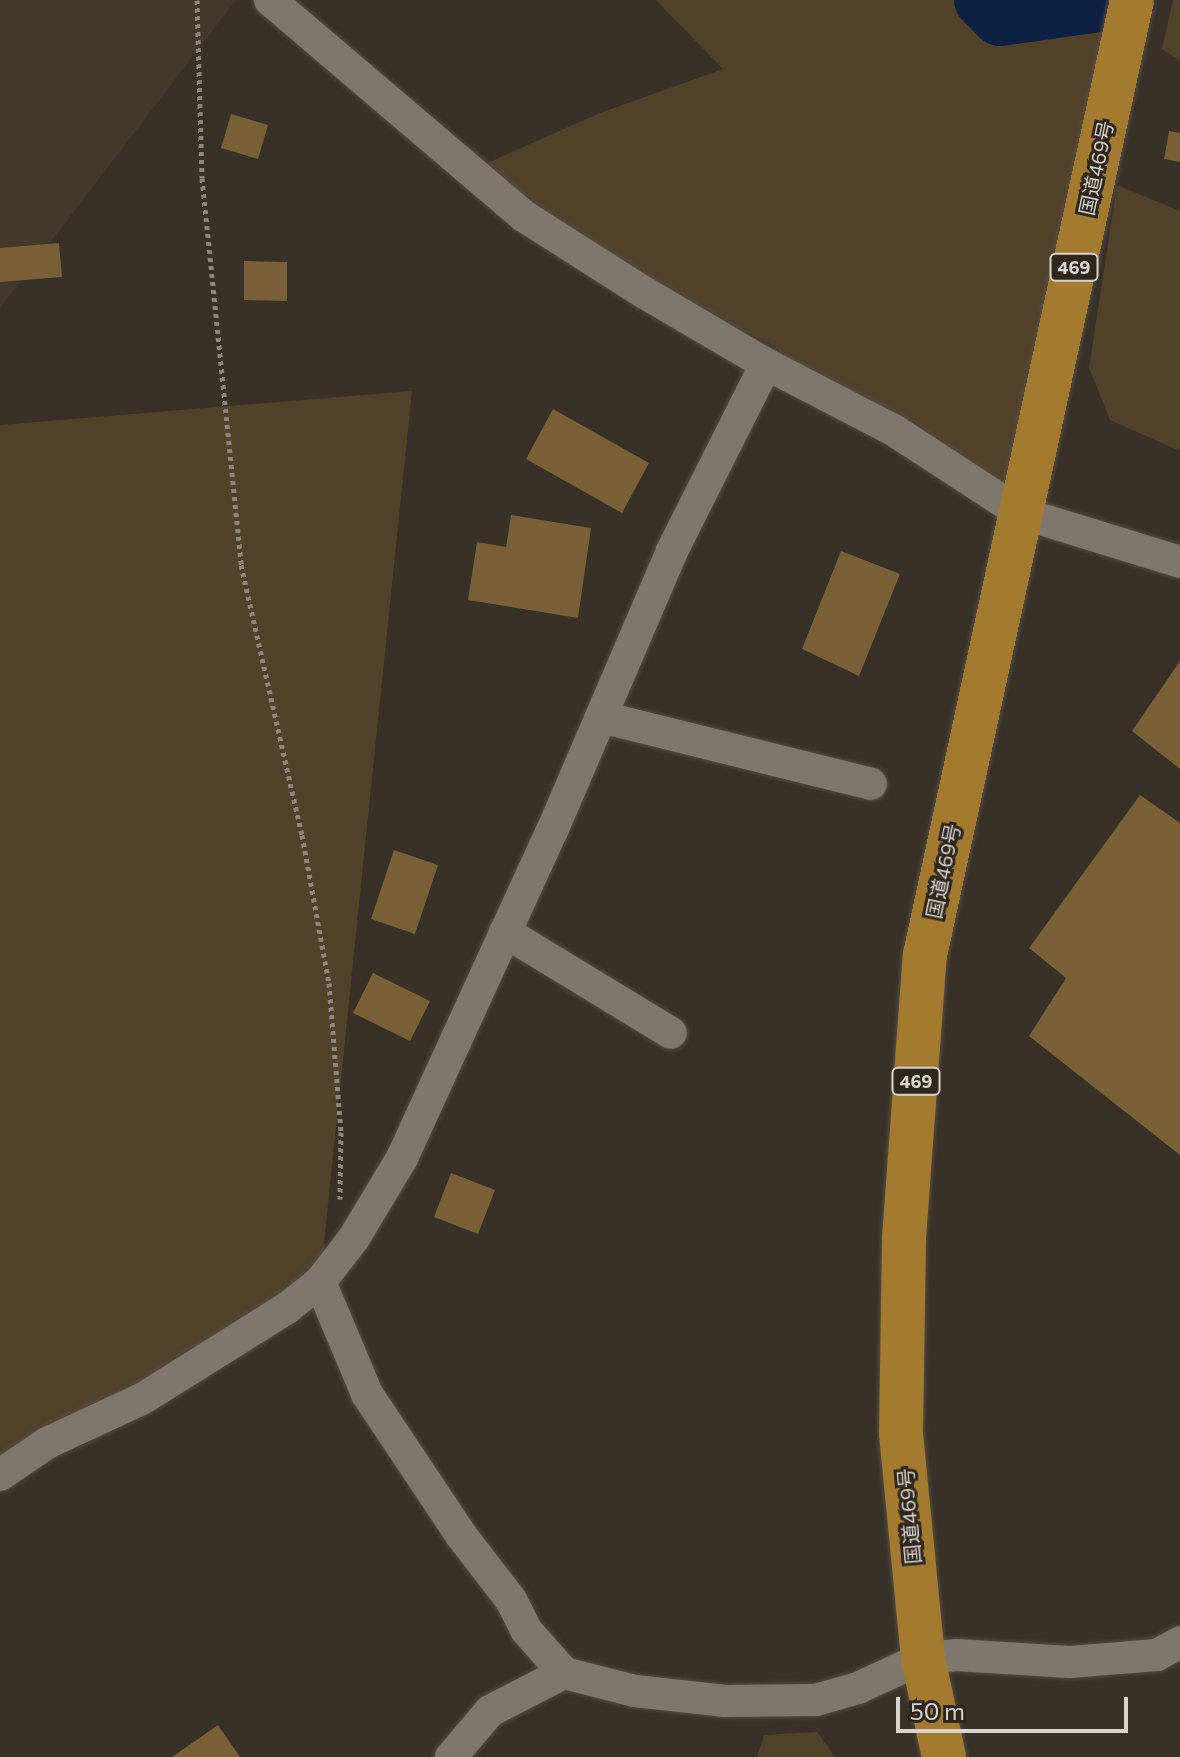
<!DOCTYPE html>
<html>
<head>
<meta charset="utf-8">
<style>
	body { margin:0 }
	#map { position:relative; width:1180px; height:1757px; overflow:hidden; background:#373127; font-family:Commissioner,"Noto Sans JP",sans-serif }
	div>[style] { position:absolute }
	.built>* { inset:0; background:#42392a }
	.green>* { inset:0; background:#52422a }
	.river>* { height:56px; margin:-28px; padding:0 28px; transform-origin:28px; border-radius:28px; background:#0d2142 }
	.building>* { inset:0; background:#796036 }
	.path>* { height:5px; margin-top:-2.5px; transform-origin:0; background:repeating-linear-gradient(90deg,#8b867e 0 4px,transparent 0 8px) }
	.roads { filter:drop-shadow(0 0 2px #524d45) drop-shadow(0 0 2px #524d45) }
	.minor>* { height:32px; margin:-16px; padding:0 16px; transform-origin:16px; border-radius:16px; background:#7e776d }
	.highway>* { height:44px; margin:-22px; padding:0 22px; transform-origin:22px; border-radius:22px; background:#a47a2f }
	span { translate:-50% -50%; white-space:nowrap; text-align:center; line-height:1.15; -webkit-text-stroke:6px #2d271e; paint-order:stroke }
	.shield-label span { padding:2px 6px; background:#2d271e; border:2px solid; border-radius:6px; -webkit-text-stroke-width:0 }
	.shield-label { font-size:18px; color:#d8d4ce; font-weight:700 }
	.street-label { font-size:20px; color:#d8d4ce }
	.scale { position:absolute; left:896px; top:1697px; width:232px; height:36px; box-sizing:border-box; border:4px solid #d8d4ce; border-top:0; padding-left:10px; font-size:24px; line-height:28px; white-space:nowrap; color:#d8d4ce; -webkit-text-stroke:6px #2d271e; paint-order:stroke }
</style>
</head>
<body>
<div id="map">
	<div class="built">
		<div style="clip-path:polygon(0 0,236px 0,0 308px)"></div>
	</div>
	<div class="green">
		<div style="clip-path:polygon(656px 0,1110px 0,1021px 513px,766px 364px,776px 347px,567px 242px,485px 164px,600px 113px,723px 69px)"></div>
		<div style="clip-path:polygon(1173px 0,1180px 0,1180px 61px,1162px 49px)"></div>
		<div style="clip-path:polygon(1117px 185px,1180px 211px,1180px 451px,1110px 420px,1089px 368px)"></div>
		<div style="clip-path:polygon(412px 391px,320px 1282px,0 1476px,0 425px)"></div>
		<div style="clip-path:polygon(817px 1732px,835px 1757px,757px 1757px,764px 1735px)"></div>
	</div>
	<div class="river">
		<div style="left:982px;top:0;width:25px;rotate:45deg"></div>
		<div style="left:1000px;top:18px;width:129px;rotate:-8deg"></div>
	</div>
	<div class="building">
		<div style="clip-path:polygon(231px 114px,268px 125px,258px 159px,221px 148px)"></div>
		<div style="clip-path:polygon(1169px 131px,1180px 133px,1180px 162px,1164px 159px)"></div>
		<div style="clip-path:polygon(59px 243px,62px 277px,0 282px,0 248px)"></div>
		<div style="clip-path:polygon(244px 261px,287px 262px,287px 301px,244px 300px)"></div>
		<div style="clip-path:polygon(553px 409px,649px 463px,622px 513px,526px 459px)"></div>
		<div style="clip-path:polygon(511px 515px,591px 528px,578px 618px,468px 600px,477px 542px,506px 547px)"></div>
		<div style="clip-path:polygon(841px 551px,900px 574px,859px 676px,802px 649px)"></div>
		<div style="clip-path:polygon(1180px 661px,1180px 769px,1132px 731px)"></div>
		<div style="clip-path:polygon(1140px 795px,1180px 823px,1180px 1155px,1029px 1036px,1066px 978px,1029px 948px)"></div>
		<div style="clip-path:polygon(394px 850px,438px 865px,415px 934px,371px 919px)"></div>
		<div style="clip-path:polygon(373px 973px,430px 1001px,410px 1041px,353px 1013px)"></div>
		<div style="clip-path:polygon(451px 1173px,495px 1190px,478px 1234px,434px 1217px)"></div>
		<div style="clip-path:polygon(218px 1725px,240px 1757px,172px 1757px)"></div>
	</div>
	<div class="path">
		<div style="left:197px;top:0;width:178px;rotate:88.4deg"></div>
		<div style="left:202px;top:178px;width:389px;rotate:84.2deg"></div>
		<div style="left:241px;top:565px;width:277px;rotate:77.3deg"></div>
		<div style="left:302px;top:835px;width:150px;rotate:79.7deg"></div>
		<div style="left:329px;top:983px;width:149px;rotate:85.4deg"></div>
		<div style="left:341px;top:1132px;width:67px;rotate:90.9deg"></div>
	</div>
	<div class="roads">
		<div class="minor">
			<div style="left:270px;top:0;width:333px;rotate:40.4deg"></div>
			<div style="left:524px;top:216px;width:143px;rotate:32.5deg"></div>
			<div style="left:645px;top:293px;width:140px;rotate:30.4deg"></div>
			<div style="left:766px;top:364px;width:145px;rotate:27.4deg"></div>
			<div style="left:895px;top:431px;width:150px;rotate:33.1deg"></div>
			<div style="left:1021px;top:513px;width:166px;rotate:17.1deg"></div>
			<div style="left:601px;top:717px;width:278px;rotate:13.9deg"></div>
			<div style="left:505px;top:932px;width:194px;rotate:31.3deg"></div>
			<div style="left:320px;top:1282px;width:121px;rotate:67.2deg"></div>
			<div style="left:367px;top:1394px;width:169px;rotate:56.3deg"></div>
			<div style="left:461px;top:1535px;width:82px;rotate:52.4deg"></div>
			<div style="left:511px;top:1600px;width:34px;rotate:63deg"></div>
			<div style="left:526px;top:1630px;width:57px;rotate:48.5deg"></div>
			<div style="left:564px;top:1673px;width:73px;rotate:14.2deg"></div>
			<div style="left:635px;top:1691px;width:91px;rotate:6.3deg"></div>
			<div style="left:725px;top:1701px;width:91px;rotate:-0.6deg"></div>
			<div style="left:816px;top:1700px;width:44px;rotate:-15.9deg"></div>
			<div style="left:858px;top:1688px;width:72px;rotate:-24.8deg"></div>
			<div style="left:923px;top:1658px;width:33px;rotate:-5deg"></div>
			<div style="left:956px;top:1655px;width:114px;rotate:3.5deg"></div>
			<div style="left:1070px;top:1662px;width:87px;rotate:-4.6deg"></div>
			<div style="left:1157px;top:1655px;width:26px;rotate:-29deg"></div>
			<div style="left:0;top:1475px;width:57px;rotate:-34.2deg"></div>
			<div style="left:47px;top:1443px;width:105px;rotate:-24.9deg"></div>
			<div style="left:142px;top:1399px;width:171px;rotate:-32.1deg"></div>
			<div style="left:287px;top:1308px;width:42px;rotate:-38.2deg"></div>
			<div style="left:320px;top:1282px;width:56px;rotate:-52.3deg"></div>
			<div style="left:354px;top:1238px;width:93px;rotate:-59deg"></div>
			<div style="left:402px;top:1158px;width:360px;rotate:-65.4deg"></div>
			<div style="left:552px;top:831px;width:305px;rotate:-66.8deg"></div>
			<div style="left:672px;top:551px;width:209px;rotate:-63.3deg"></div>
			<div style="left:451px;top:1757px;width:60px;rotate:-49.7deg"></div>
			<div style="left:490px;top:1711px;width:83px;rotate:-27.2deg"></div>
		</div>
		<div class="highway">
			<div style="left:944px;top:1757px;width:101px;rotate:-102deg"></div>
			<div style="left:923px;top:1658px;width:227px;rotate:-95.6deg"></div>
			<div style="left:901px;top:1432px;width:194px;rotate:-89.1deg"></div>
			<div style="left:904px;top:1238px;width:284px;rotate:-85.8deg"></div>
			<div style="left:925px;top:955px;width:977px;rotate:-77.77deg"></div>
		</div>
	</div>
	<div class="shield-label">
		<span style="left:1074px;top:267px">469</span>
		<span style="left:916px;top:1081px">469</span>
	</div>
	<div class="street-label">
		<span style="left:1096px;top:168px;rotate:-78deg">国道469号</span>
		<span style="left:943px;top:871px;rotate:-78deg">国道469号</span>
		<span style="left:909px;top:1516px;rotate:-95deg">国道469号</span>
	</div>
	<div class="scale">50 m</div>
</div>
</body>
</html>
